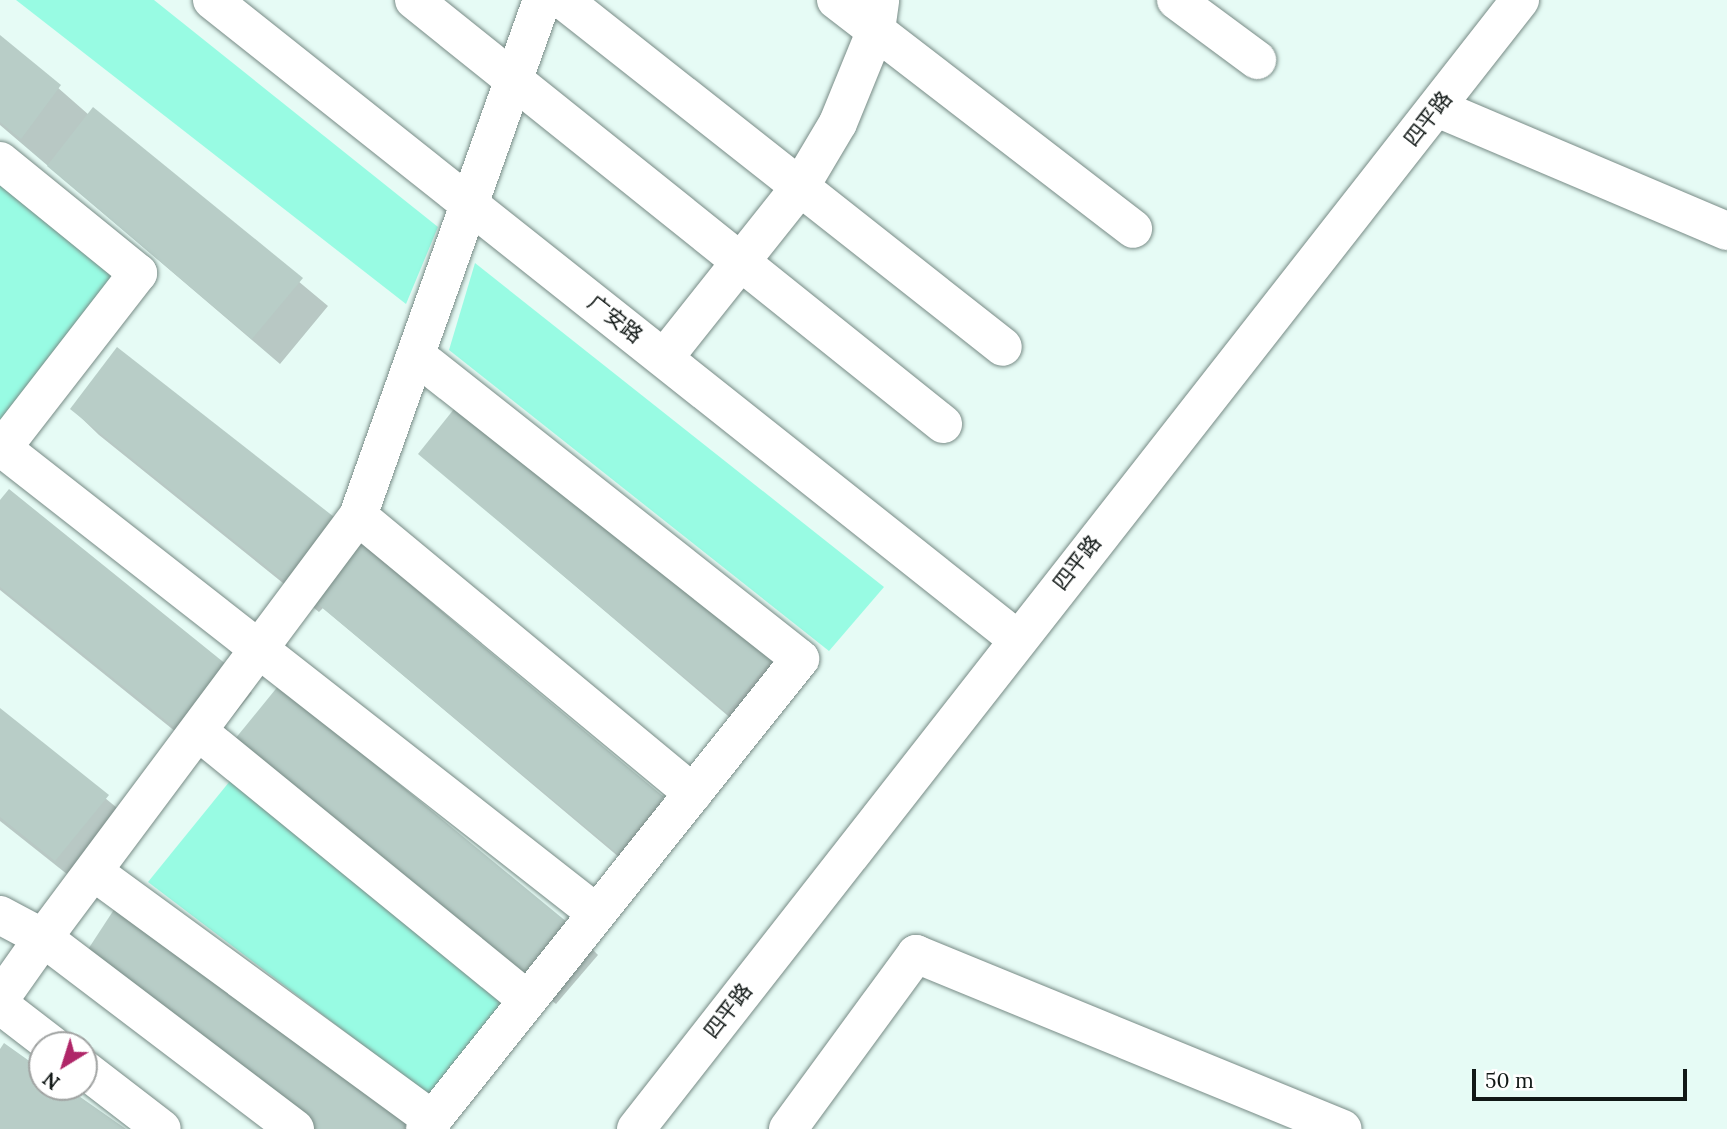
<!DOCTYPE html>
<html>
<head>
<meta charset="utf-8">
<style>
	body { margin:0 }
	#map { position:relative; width:1727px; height:1129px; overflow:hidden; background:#e6fbf5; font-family:Lora,"Noto Sans SC",serif }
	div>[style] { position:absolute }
	.green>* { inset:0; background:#98fbe3 }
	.shadow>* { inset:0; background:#0003 }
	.building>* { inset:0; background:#b8cdc7 }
	.roads { filter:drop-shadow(0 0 2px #788b86) drop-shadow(0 0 2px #788b86) }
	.minor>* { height:38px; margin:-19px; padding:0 19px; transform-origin:19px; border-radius:19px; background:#fff }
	span { translate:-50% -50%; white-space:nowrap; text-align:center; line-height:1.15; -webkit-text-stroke:5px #fff; paint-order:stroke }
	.street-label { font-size:21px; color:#111816 }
	.north { position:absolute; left:28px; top:1031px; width:70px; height:70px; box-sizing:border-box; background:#fff; border:2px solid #a0a3a2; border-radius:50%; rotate:218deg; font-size:19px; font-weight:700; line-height:28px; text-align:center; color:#111816 }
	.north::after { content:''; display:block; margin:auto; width:24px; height:32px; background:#af2668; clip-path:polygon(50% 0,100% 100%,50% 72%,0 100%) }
	.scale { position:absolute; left:1472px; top:1069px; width:215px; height:32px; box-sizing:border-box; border:4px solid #111816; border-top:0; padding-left:9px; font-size:21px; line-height:24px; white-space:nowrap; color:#111816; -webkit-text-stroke:5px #fff; paint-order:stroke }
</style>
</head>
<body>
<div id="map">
	<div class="green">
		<div style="clip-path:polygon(16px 0,154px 0,438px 227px,406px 304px)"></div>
		<div style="clip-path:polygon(0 161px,138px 273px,0 451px)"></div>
		<div style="clip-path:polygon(475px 263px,884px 587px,829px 651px,449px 350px)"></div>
		<div style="clip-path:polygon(234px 776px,512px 1003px,435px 1100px,148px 882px)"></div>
	</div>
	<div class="shadow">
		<div style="clip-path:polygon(0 37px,89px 115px,93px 110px,328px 306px,280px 364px,0 125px)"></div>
		<div style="clip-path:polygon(72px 409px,342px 525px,689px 825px,645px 879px,323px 608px,319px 612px,99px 435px)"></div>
		<div style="clip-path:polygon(420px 454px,773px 658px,799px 685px,754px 738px)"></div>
		<div style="clip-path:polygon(0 503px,225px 667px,252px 693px,202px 753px,0 590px)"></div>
		<div style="clip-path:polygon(0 711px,134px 822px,82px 886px,0 821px)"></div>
		<div style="clip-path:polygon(264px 765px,572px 928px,598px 955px,556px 1004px)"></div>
	</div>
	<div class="building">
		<div style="clip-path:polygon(0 35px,61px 85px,21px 139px,0 122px)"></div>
		<div style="clip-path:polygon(93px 107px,303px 278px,252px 339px,47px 166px)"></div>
		<div style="clip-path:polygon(117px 347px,343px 524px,292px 587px,70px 409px)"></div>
		<div style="clip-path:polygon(462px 399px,774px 657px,727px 713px,418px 454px)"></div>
		<div style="clip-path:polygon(9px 489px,227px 665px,174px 727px,0 587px,0 500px)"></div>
		<div style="clip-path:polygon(360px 544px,664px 797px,618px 854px,314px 601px)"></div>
		<div style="clip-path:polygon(279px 685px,573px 927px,529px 978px,235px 739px)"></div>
		<div style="clip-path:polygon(0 708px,109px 795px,55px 861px,0 817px)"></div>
		<div style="clip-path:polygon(117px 905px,413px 1129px,312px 1129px,81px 960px)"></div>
		<div style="clip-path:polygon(4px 1043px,42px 1070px,42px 1087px,66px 1087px,126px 1129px,0 1129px,0 1049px)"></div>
	</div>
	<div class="roads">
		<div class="minor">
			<div style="left:212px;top:0;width:1028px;rotate:38.44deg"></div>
			<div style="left:414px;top:0;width:678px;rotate:38.71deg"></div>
			<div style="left:563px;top:0;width:560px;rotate:38.26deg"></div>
			<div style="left:836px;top:0;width:375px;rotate:37.6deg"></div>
			<div style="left:1176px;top:0;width:101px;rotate:36.5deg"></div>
			<div style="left:1437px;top:108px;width:315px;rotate:23deg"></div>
			<div style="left:0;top:161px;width:178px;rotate:39.1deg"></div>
			<div style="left:138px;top:273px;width:225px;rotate:127.8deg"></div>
			<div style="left:418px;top:357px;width:487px;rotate:38.3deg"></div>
			<div style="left:800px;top:659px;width:601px;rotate:128.59deg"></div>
			<div style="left:664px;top:358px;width:218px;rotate:-51.5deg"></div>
			<div style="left:800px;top:187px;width:74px;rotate:-59.3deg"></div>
			<div style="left:838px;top:123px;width:100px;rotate:-67.8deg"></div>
			<div style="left:876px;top:30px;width:30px;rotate:-82deg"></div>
			<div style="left:2px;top:448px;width:754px;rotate:38.05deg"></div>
			<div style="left:358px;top:516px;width:435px;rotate:39.6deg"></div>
			<div style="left:199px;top:732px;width:424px;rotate:39.2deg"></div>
			<div style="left:94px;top:872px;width:420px;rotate:36.2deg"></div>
			<div style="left:0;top:915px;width:49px;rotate:28.1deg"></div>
			<div style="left:43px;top:938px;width:75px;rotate:125.2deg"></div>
			<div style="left:0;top:1005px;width:66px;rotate:37.6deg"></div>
			<div style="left:84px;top:1069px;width:98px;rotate:37.6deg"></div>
			<div style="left:295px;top:1129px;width:316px;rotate:-142.8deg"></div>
			<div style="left:43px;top:938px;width:527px;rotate:-53.26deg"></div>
			<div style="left:358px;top:516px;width:548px;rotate:-70.37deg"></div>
			<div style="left:636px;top:1129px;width:1434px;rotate:-51.94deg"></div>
			<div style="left:788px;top:1129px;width:217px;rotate:-53.8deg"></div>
			<div style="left:916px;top:954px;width:461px;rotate:22.3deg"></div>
		</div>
	</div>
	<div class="street-label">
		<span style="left:1428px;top:119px;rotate:-52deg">四平路</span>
		<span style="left:615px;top:319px;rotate:38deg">广安路</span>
		<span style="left:1077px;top:563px;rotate:-52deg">四平路</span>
		<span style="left:728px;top:1011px;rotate:-52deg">四平路</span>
	</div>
	<div class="north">N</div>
	<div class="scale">50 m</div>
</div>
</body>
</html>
